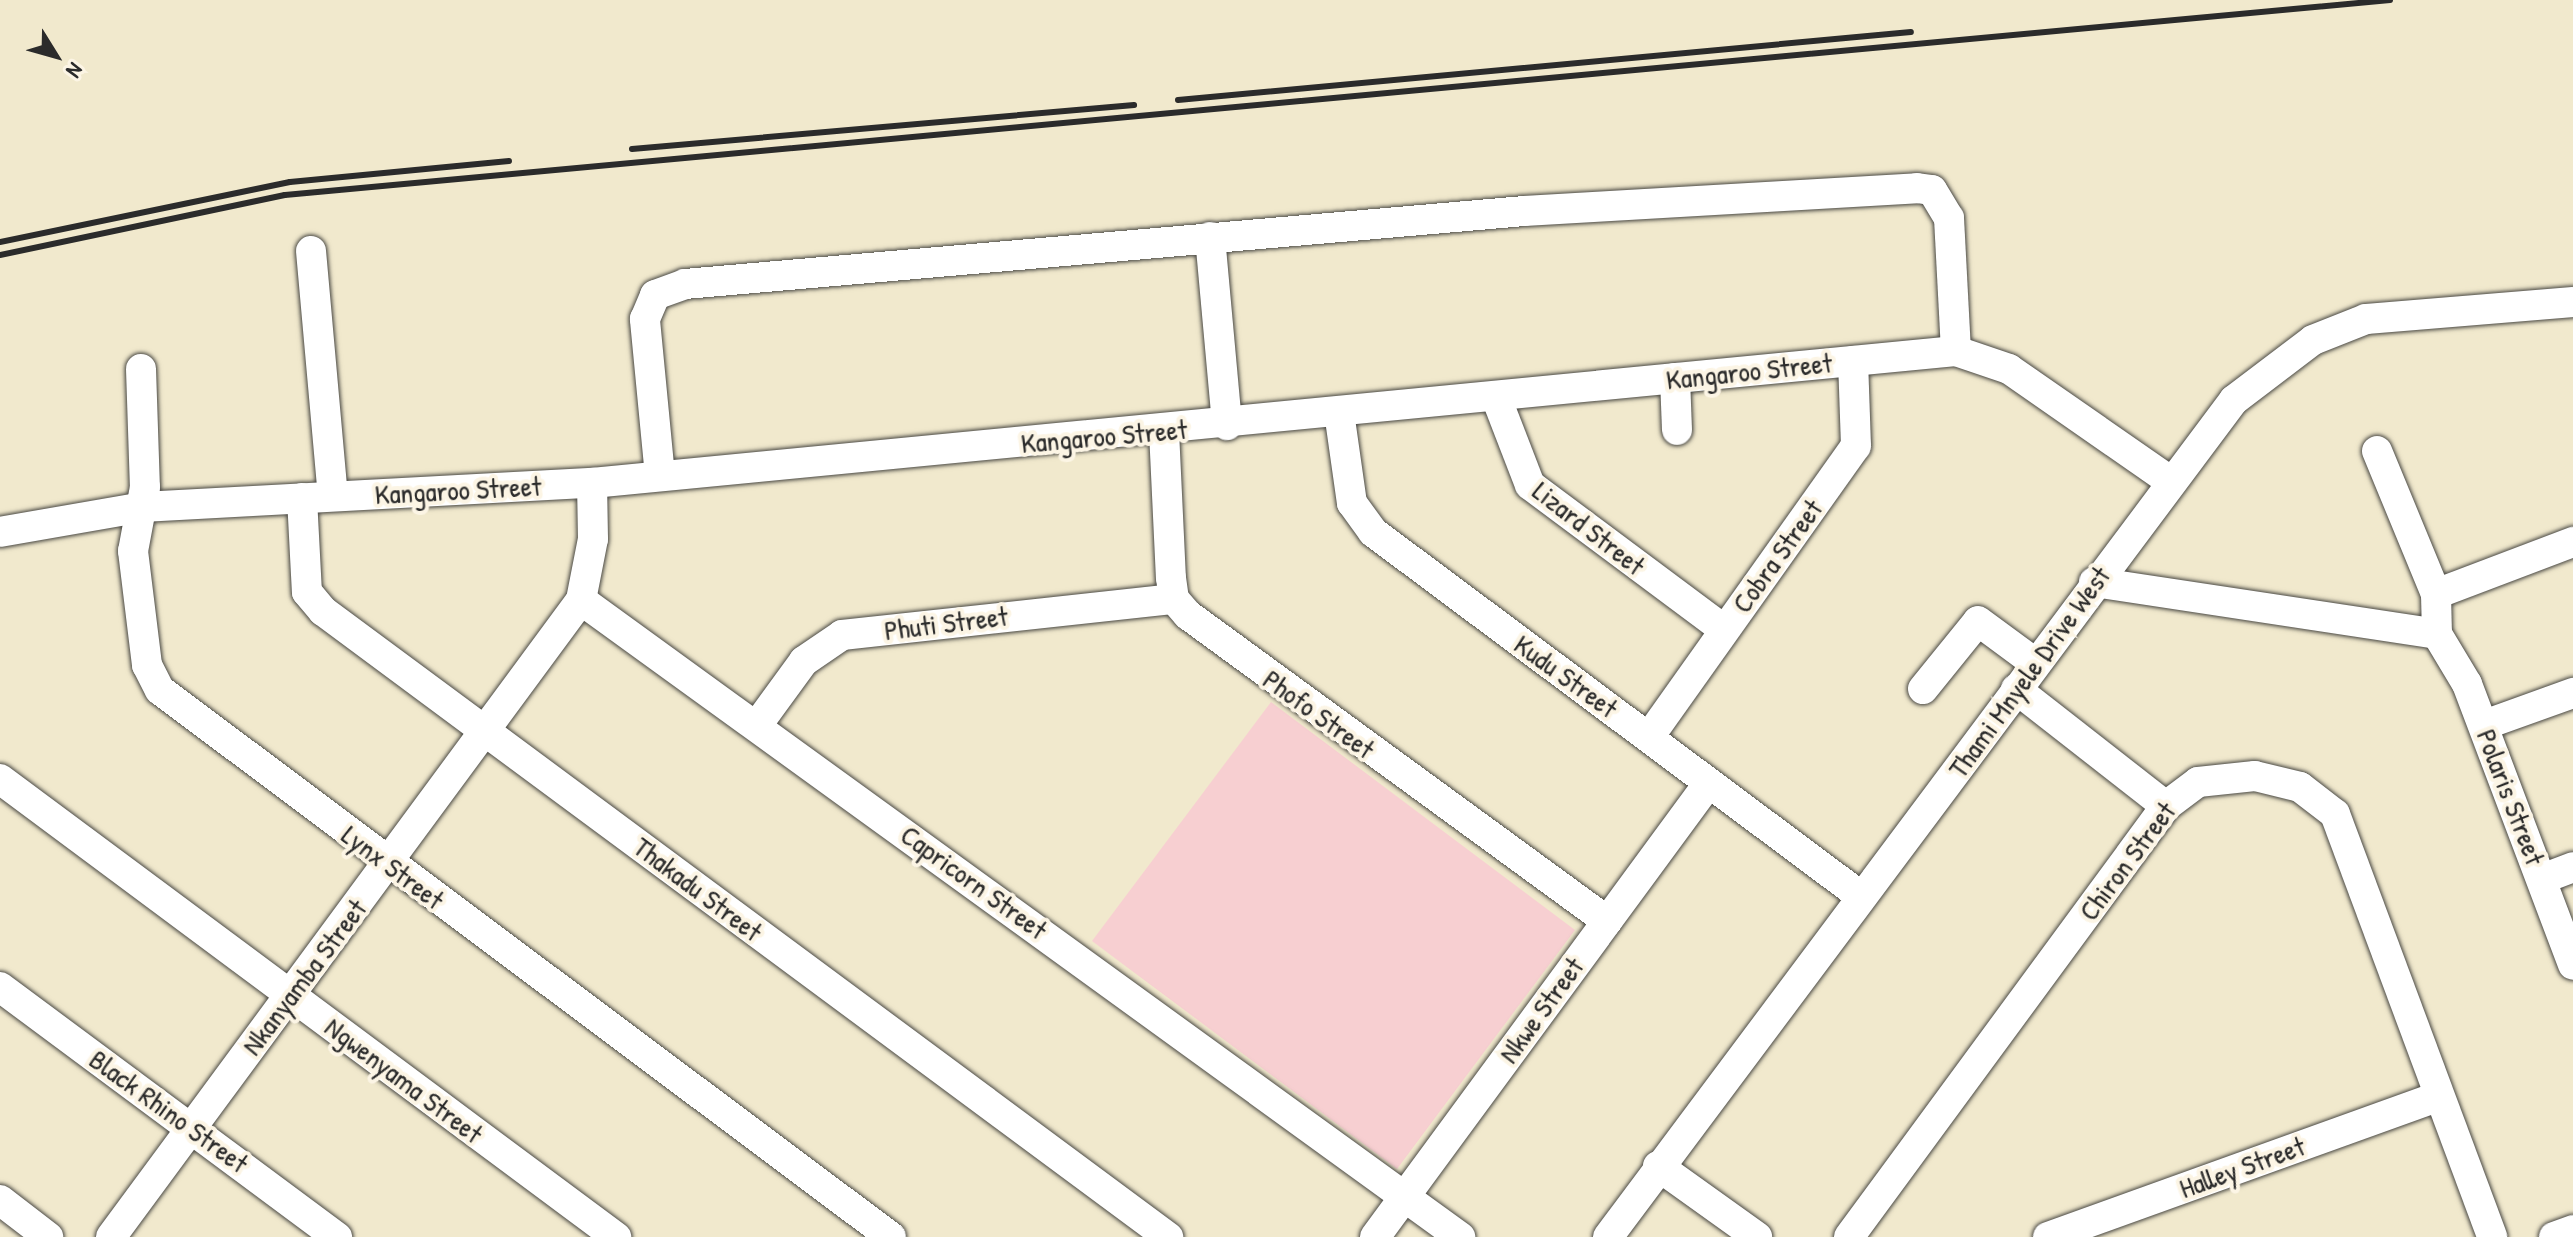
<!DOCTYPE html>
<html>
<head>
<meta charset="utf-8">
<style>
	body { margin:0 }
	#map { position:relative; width:2573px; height:1237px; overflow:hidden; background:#f1e9cd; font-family:"Patrick Hand",sans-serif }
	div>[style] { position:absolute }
	.built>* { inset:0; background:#f7cfd1 }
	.roads { filter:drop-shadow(0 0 2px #494843) drop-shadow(0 0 2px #494843) }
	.minor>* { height:30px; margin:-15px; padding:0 15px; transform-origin:15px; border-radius:15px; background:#fff }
	.rail>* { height:6px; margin:-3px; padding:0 3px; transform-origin:3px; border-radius:3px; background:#2b2b2b }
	span { translate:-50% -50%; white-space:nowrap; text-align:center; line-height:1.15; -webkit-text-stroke:8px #fcf5e5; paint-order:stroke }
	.street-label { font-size:28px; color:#2b2b2b }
	.north { position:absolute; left:16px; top:16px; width:80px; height:80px; -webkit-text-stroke:6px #fcf5e5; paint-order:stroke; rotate:127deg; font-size:22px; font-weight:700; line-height:32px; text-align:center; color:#2b2b2b }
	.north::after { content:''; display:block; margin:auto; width:28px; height:36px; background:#2b2b2b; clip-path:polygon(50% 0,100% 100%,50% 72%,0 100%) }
</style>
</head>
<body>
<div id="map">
	<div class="built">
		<div style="clip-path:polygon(1271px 702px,1575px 930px,1397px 1169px,1092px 941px)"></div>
	</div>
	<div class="roads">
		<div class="minor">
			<div style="left:1210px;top:237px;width:189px;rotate:84.8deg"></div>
			<div style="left:311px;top:251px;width:246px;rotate:84.9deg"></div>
			<div style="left:141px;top:369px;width:118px;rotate:88.1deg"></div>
			<div style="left:145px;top:487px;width:65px;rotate:100.6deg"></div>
			<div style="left:133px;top:551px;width:115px;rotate:83deg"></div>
			<div style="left:147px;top:665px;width:28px;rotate:63deg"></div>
			<div style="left:160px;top:690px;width:913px;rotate:36.81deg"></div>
			<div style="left:1675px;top:378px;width:52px;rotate:87.8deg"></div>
			<div style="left:1496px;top:397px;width:94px;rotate:68.9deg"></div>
			<div style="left:1530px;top:485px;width:241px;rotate:36.7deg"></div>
			<div style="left:1339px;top:412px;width:92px;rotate:81.9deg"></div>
			<div style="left:1352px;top:503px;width:36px;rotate:54deg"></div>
			<div style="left:1373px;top:532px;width:610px;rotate:36.74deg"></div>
			<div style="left:1164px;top:431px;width:147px;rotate:87.3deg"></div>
			<div style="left:1171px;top:578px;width:21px;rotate:82deg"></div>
			<div style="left:1174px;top:599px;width:21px;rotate:49deg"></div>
			<div style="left:1188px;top:615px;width:519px;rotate:36.14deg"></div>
			<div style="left:2377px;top:451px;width:155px;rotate:67.6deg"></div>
			<div style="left:2436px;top:594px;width:40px;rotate:88.6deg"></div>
			<div style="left:2437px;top:634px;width:58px;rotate:59deg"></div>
			<div style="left:2467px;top:684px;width:300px;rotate:69.3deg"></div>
			<div style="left:660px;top:476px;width:158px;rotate:-95.5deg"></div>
			<div style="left:645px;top:319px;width:26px;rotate:-67deg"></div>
			<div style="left:655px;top:295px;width:32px;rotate:-20deg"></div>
			<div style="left:685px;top:284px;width:842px;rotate:-4.97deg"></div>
			<div style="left:1524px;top:211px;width:394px;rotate:-3.3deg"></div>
			<div style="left:1917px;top:188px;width:15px;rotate:8deg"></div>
			<div style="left:1932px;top:190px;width:33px;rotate:59deg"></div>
			<div style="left:1949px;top:218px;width:133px;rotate:87deg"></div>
			<div style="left:302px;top:498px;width:94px;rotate:87deg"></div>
			<div style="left:307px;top:592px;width:25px;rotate:50deg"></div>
			<div style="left:323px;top:611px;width:1052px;rotate:36.53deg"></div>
			<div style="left:0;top:532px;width:145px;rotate:-9.9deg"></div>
			<div style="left:143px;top:507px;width:450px;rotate:-3.1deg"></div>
			<div style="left:592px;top:483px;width:1370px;rotate:-5.53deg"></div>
			<div style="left:1956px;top:351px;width:56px;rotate:18.8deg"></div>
			<div style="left:2009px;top:369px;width:196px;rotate:34.8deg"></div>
			<div style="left:2094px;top:582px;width:347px;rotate:8.6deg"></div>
			<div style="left:2436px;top:594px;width:147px;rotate:-20.8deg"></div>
			<div style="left:581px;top:600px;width:1086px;rotate:35.93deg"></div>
			<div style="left:1923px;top:689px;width:87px;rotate:-51deg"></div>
			<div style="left:1978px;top:621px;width:71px;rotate:36.4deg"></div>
			<div style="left:2016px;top:689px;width:190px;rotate:38deg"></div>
			<div style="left:758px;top:724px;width:78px;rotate:-53.9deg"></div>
			<div style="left:804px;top:661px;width:46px;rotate:-34.4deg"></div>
			<div style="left:842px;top:635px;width:334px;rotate:-6.2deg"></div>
			<div style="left:2484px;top:725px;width:95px;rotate:-19.8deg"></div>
			<div style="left:1649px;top:737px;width:357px;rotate:-54.6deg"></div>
			<div style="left:1856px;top:446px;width:85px;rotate:-92deg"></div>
			<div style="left:0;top:779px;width:768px;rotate:36.63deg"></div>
			<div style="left:2542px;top:879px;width:33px;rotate:-21deg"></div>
			<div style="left:0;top:987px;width:420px;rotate:36.6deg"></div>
			<div style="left:1658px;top:1166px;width:122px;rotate:35.6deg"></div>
			<div style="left:0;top:1200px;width:61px;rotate:37.6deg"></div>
			<div style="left:111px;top:1237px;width:792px;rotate:-53.58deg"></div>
			<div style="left:581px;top:600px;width:62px;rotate:-78.9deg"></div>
			<div style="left:593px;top:539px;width:56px;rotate:-91deg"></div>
			<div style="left:1375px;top:1237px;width:562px;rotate:-53.68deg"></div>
			<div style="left:1608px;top:1237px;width:1045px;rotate:-53.21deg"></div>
			<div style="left:2234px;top:400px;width:99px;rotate:-37.2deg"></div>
			<div style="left:2313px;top:340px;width:57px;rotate:-21.6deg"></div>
			<div style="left:2366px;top:319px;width:208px;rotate:-4.7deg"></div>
			<div style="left:1849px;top:1237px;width:535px;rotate:-53.67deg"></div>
			<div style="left:2166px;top:806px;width:40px;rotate:-37deg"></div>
			<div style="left:2198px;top:782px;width:57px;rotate:-6deg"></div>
			<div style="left:2255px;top:776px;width:46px;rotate:13.7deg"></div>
			<div style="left:2300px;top:787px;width:44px;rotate:37.6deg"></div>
			<div style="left:2335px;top:814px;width:451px;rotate:69.6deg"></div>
			<div style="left:2048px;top:1237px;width:412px;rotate:-19.8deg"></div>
			<div style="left:2554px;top:1237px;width:20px;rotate:-20deg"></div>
		</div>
	</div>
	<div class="rail">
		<div style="left:1178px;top:100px;width:736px;rotate:-5.3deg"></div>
		<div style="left:632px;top:149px;width:504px;rotate:-5.01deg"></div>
		<div style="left:0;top:242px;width:296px;rotate:-11.7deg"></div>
		<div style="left:290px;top:182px;width:220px;rotate:-5.5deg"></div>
		<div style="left:0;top:255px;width:291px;rotate:-11.9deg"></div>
		<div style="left:285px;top:195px;width:2114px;rotate:-5.29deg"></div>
	</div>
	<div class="street-label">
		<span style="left:1749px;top:371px;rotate:-6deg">Kangaroo Street</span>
		<span style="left:1104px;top:436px;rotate:-5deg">Kangaroo Street</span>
		<span style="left:458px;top:490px;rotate:-3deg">Kangaroo Street</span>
		<span style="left:1589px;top:528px;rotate:38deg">Lizard Street</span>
		<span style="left:1777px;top:556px;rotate:-54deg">Cobra Street</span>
		<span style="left:946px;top:623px;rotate:-7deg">Phuti Street</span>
		<span style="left:2029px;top:672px;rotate:-54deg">Thami Mnyele Drive West</span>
		<span style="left:1566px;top:676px;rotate:36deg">Kudu Street</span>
		<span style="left:1319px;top:714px;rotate:36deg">Phofo Street</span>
		<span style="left:2511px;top:797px;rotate:69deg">Polaris Street</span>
		<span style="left:2127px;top:861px;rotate:-53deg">Chiron Street</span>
		<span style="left:393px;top:867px;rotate:37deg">Lynx Street</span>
		<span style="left:974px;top:882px;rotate:36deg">Capricorn Street</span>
		<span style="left:698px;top:889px;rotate:37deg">Thakadu Street</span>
		<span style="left:304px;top:977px;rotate:-53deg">Nkanyamba Street</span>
		<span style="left:1541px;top:1010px;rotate:-54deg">Nkwe Street</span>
		<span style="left:404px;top:1080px;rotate:37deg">Ngwenyama Street</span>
		<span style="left:169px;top:1111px;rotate:36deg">Black Rhino Street</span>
		<span style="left:2242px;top:1167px;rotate:-20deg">Halley Street</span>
	</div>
	<div class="north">N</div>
</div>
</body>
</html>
